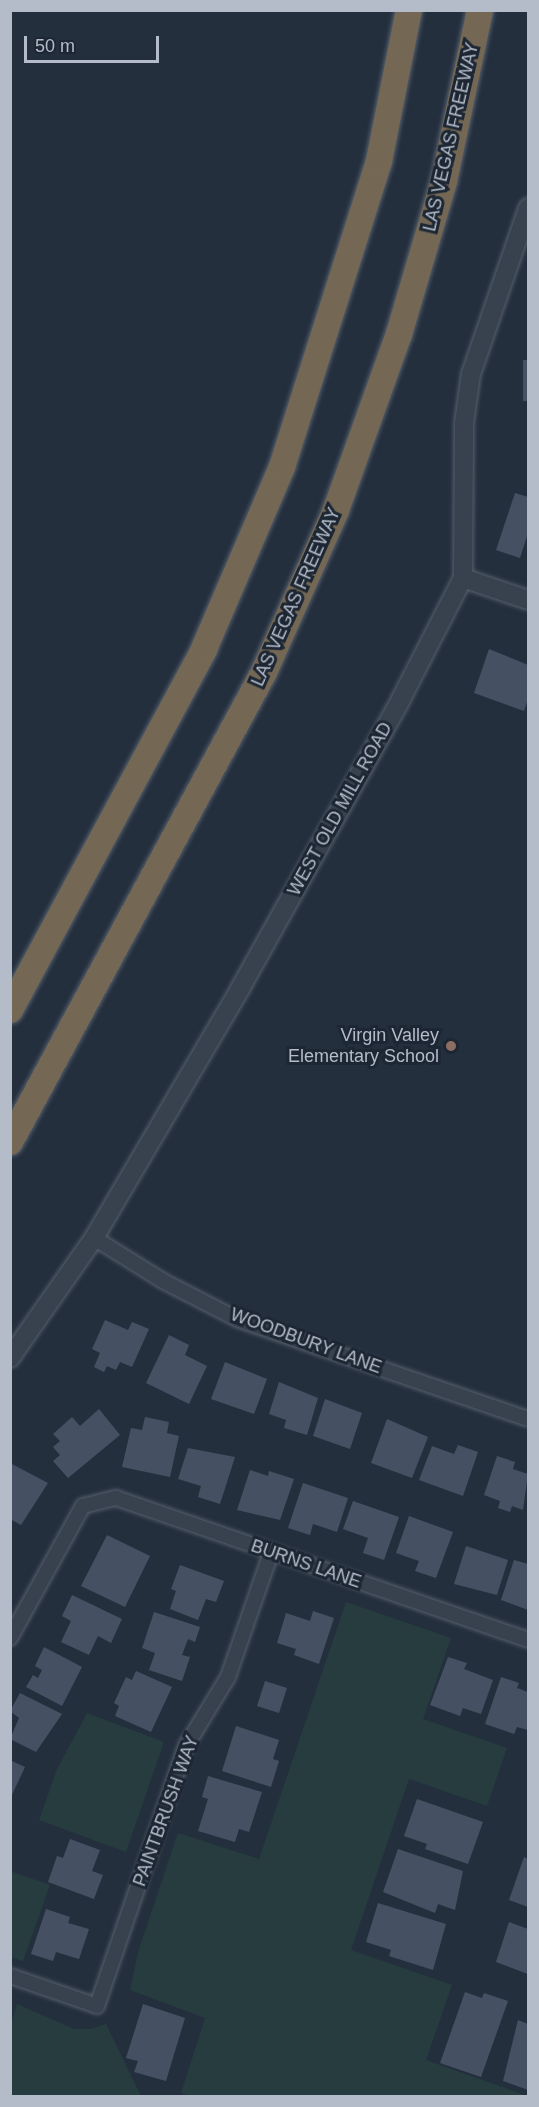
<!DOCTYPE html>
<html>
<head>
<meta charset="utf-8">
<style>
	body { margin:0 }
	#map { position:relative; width:539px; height:2107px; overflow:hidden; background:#242f3e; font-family:Arial,sans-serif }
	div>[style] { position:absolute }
	.green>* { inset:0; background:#263c3f }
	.building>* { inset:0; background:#455162 }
	.roads { filter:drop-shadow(0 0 2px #565f6c) drop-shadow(0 0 2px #565f6c) }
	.minor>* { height:14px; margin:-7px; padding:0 7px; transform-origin:7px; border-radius:7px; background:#38414e }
	.tertiary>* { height:18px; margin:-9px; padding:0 9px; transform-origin:9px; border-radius:9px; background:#38414e }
	.motorway>* { height:26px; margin:-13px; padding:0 13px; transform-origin:13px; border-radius:13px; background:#746855 }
	.dots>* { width:16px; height:16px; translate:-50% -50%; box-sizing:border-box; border:3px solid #1d2633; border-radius:50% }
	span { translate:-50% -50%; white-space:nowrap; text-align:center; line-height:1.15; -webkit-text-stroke:6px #1d2633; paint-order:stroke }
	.street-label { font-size:18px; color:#b4bcc9 }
	.poi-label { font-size:18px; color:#b4bcc9 }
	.right { translate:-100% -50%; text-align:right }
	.frame { position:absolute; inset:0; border:12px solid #b4bcc9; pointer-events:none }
	.scale { position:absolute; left:24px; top:36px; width:135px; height:27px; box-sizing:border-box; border:3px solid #b4bcc9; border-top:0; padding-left:8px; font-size:18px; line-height:21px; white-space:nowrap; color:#b4bcc9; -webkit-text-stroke:4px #1d2633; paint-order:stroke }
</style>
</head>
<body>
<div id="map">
	<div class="green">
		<div style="clip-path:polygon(346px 1602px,451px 1638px,423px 1719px,507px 1748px,487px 1806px,409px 1779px,351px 1950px,452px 1985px,426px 2060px,528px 2096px,192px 2096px,181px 2093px,205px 2018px,130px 1990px,138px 1952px,178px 1833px,259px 1859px)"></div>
		<div style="clip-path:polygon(87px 1713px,164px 1742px,126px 1852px,39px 1820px,57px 1769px)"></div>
		<div style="clip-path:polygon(10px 1871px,50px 1885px,23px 1961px,11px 1957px)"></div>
		<div style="clip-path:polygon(17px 2004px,74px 2029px,91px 2029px,106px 2024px,141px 2096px,11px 2096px,11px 2023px)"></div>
	</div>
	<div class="building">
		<div style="clip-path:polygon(523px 360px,528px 360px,528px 401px,523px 401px)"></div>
		<div style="clip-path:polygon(515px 493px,528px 497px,528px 533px,520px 558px,496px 550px)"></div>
		<div style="clip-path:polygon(489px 649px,528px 665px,528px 699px,524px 711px,474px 693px)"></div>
		<div style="clip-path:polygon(105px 1320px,128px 1330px,132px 1322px,149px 1329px,132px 1367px,120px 1362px,116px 1370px,107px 1366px,104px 1372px,94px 1367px,100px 1353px,92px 1349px)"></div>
		<div style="clip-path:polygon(169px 1335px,189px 1345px,185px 1355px,207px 1366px,189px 1404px,146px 1383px)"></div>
		<div style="clip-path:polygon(225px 1362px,267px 1379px,254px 1414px,211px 1399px)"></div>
		<div style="clip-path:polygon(279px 1382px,318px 1398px,307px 1435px,284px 1428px,286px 1420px,269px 1414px)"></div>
		<div style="clip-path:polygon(325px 1399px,362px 1413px,350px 1449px,313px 1436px)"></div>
		<div style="clip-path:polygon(99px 1409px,120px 1435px,68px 1478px,53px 1461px,60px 1455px,53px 1447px,60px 1441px,53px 1434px,72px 1417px,80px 1426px)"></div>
		<div style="clip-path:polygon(145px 1417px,169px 1422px,167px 1433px,179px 1436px,170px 1477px,122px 1467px,131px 1428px,142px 1430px)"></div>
		<div style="clip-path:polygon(387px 1419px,428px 1437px,412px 1478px,371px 1463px)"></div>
		<div style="clip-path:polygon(458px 1445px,478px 1452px,463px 1496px,419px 1480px,432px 1446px,454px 1454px)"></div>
		<div style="clip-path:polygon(188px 1448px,235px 1457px,220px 1504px,198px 1497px,201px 1486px,178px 1479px)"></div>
		<div style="clip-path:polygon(497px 1456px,515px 1462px,513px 1469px,528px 1474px,523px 1510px,512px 1506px,510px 1512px,498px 1508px,500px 1501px,484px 1495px)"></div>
		<div style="clip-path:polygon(10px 1463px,48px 1483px,21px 1525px,10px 1519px)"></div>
		<div style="clip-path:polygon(250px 1470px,268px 1476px,269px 1471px,294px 1479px,280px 1520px,237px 1510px)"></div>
		<div style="clip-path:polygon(303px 1483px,348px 1498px,337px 1532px,313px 1524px,310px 1535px,288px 1528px)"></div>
		<div style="clip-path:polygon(353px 1501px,399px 1517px,384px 1560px,363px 1553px,368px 1538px,343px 1529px)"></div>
		<div style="clip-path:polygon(409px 1516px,453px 1532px,436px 1578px,415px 1571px,419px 1561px,396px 1553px)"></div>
		<div style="clip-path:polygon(107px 1535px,150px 1556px,125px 1607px,81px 1586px)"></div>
		<div style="clip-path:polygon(466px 1546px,508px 1560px,497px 1595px,454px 1584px)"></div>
		<div style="clip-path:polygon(514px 1560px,528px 1564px,528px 1610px,501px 1600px)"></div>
		<div style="clip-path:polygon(180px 1565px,224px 1581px,216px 1602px,206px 1599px,198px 1620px,170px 1609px,176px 1591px,171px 1589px)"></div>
		<div style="clip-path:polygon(72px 1595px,122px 1619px,111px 1643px,98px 1636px,89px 1655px,61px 1642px,71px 1621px,62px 1616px)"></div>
		<div style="clip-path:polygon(313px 1611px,334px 1618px,319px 1664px,294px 1655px,296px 1649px,277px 1643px,286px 1613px,310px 1621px)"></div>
		<div style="clip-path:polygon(154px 1612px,200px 1627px,195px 1642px,188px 1639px,182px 1655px,190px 1657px,182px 1681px,149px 1670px,155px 1653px,142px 1648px)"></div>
		<div style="clip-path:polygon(44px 1647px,82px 1667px,62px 1706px,26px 1687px,33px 1675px,38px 1678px,42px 1670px,35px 1666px)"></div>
		<div style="clip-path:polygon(448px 1657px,467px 1663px,464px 1669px,493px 1680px,481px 1714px,463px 1708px,460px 1716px,430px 1705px)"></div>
		<div style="clip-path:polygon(136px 1671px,172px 1687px,151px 1732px,115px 1716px,119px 1706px,114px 1703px,126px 1677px,132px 1680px)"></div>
		<div style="clip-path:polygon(501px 1677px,519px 1683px,517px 1688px,528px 1692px,528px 1730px,517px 1727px,514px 1734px,485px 1724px)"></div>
		<div style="clip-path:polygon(265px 1681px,287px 1688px,279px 1713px,257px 1706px)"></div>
		<div style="clip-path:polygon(20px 1693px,62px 1714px,36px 1752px,10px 1739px,19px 1718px,10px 1711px)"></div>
		<div style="clip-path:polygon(236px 1726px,279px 1740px,273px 1759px,279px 1761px,271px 1787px,222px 1771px)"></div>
		<div style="clip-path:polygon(10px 1760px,25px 1767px,10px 1799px)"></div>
		<div style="clip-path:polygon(208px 1776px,262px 1792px,249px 1832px,239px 1829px,235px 1842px,198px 1831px,208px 1799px,202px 1797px)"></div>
		<div style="clip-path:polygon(417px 1799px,483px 1822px,468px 1864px,425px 1849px,427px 1844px,404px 1836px)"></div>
		<div style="clip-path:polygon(70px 1839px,100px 1850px,92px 1871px,103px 1875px,94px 1899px,48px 1882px,57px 1856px,63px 1858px)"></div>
		<div style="clip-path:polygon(398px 1849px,463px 1871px,455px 1910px,438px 1904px,435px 1913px,383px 1892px)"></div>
		<div style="clip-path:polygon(524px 1857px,528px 1859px,528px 1907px,509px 1900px)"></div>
		<div style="clip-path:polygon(378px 1903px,446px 1924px,433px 1970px,389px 1956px,391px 1950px,366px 1942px)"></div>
		<div style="clip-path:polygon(46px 1909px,70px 1917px,68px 1923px,89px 1929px,79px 1959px,56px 1952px,53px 1961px,31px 1954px)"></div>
		<div style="clip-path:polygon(509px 1922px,528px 1929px,528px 1974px,496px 1962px)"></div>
		<div style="clip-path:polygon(465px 1992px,482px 1998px,484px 1993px,508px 2001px,481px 2077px,440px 2063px)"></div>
		<div style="clip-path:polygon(143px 2004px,185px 2018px,166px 2081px,134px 2072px,138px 2061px,126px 2058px)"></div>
		<div style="clip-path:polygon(518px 2020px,528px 2024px,528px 2090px,503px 2081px)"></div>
	</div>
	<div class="roads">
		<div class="minor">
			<div style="left:94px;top:1238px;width:81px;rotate:31.9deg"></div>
			<div style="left:163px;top:1281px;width:85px;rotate:27.2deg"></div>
			<div style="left:239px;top:1320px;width:305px;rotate:18.9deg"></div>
			<div style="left:10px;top:1638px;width:151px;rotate:-61.1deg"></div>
			<div style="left:83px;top:1506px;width:34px;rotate:-14deg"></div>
			<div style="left:116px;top:1498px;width:436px;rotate:19deg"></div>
			<div style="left:10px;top:1976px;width:92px;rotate:19deg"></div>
			<div style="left:97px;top:2006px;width:275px;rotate:-71.1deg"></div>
			<div style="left:186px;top:1746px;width:81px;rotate:-58.7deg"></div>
			<div style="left:228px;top:1677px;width:131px;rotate:-70.9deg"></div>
		</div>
		<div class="tertiary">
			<div style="left:463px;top:578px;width:69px;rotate:18.7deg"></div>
			<div style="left:10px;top:1358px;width:146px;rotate:-55deg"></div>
			<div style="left:94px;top:1238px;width:291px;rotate:-59.6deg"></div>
			<div style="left:241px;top:987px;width:329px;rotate:-60.9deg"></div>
			<div style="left:401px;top:699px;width:136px;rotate:-62.9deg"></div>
			<div style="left:463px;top:578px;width:155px;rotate:-89.6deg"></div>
			<div style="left:464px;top:423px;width:49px;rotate:-81.9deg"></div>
			<div style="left:471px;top:374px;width:176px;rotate:-71deg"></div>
		</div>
		<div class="motorway">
			<div style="left:10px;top:1010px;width:410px;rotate:-61.7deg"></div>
			<div style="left:204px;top:649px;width:198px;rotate:-66.8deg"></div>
			<div style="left:282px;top:467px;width:321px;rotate:-72.4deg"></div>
			<div style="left:379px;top:161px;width:154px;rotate:-78.8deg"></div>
			<div style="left:10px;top:1142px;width:534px;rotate:-61.61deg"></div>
			<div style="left:264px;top:672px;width:177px;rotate:-66deg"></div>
			<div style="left:336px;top:510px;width:187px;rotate:-70.3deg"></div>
			<div style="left:399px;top:334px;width:159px;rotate:-73.6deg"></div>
			<div style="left:444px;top:181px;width:175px;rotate:-78.1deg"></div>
		</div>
	</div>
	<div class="dots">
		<div style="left:451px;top:1046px;background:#8d6e63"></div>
	</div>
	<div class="street-label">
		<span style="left:451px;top:137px;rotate:-77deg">LAS VEGAS FREEWAY</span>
		<span style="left:296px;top:597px;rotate:-66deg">LAS VEGAS FREEWAY</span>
		<span style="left:340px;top:809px;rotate:-61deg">WEST OLD MILL ROAD</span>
		<span style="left:306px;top:1341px;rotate:20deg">WOODBURY LANE</span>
		<span style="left:306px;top:1564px;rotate:19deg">BURNS LANE</span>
		<span style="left:166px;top:1811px;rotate:-70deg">PAINTBRUSH WAY</span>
	</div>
	<div class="poi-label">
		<span class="right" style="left:439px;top:1046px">Virgin Valley<br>Elementary School</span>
	</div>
	<div class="frame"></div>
	<div class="scale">50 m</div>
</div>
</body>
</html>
